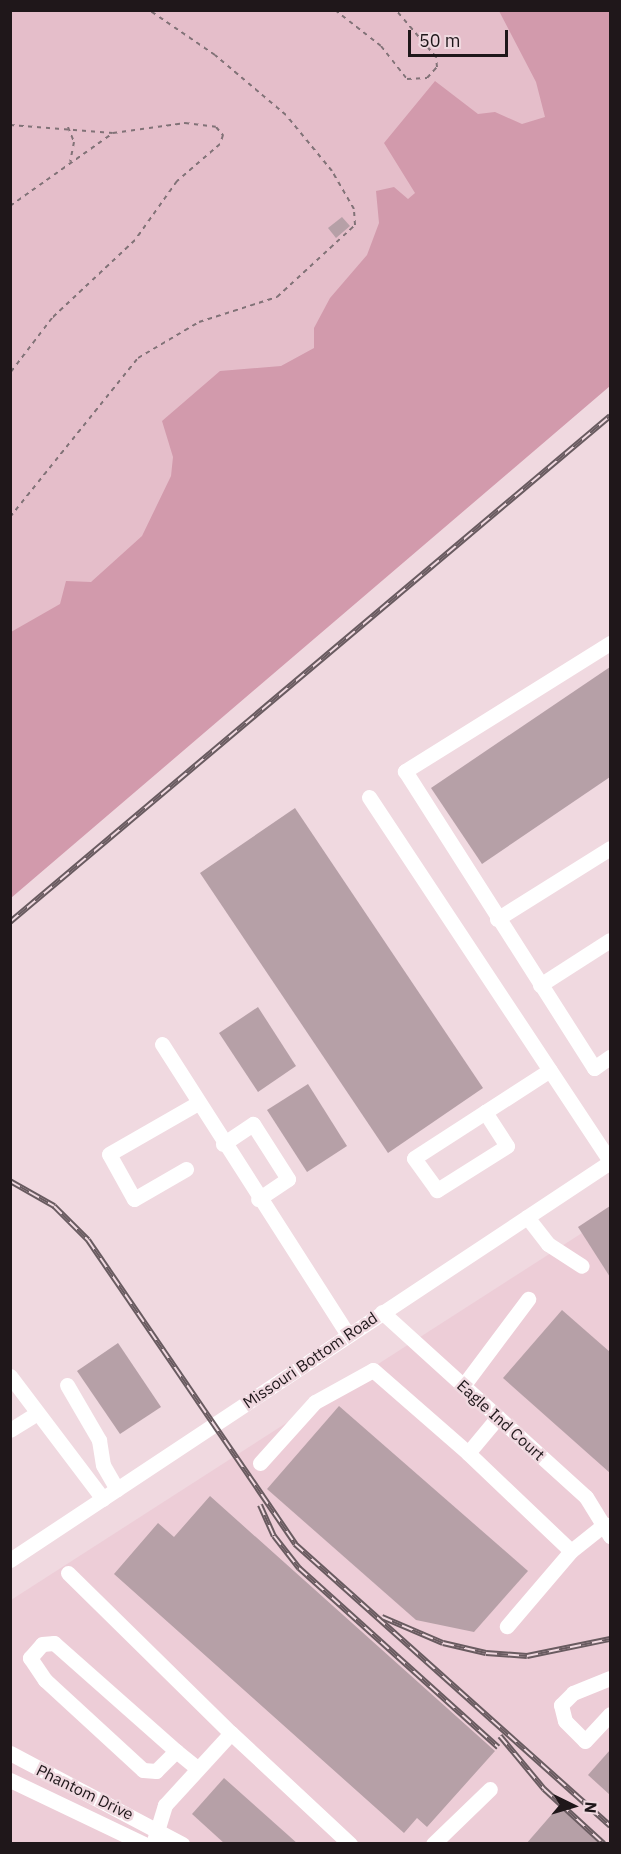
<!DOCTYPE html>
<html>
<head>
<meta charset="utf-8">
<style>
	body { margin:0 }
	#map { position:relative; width:621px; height:1854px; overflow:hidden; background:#f0d9e0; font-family:"IBM Plex Sans",sans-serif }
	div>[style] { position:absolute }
	.built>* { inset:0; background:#edcdd7 }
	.green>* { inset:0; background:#e5beca }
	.forest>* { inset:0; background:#d29aac }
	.building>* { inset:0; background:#b6a0a7 }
	.path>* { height:2px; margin-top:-1px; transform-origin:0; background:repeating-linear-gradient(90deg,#817277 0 4.5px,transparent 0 9px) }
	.minor>* { height:15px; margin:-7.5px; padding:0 7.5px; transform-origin:7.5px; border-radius:7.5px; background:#fff }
	.rail>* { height:6px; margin-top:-3px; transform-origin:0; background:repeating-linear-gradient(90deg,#f0d9e0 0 11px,#695b60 0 22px); box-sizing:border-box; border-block:2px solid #695b60 }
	span { translate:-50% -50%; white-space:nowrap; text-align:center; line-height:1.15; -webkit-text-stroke:5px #f0d9e0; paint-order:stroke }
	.street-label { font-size:16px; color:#1f171a }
	.frame { position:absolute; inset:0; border:12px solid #1f171a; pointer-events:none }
	.north { position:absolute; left:543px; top:1776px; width:60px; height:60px; -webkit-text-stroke:4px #f0d9e0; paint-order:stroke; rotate:95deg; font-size:16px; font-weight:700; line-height:24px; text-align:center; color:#1f171a }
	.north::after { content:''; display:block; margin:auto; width:21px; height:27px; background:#1f171a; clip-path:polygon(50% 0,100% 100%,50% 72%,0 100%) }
	.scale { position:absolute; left:408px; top:30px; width:100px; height:27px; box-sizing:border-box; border:3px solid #1f171a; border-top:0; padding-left:8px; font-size:18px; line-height:21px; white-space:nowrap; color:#1f171a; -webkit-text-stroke:4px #f0d9e0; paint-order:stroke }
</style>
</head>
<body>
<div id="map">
	<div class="built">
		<div style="clip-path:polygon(610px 1215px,610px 1843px,11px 1844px,11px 1600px)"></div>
	</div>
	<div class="green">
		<div style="clip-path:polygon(11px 11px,512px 11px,589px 127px,11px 676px)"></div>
	</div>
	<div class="forest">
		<div style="clip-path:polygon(499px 11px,610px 11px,610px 386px,11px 898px,11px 632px,60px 604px,66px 581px,91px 582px,142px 536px,171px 476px,173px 457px,162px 421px,220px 371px,281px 366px,314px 348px,314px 328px,330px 298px,367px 255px,379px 223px,376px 191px,394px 187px,408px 199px,415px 193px,384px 143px,435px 81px,478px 114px,495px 112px,522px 124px,545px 117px,536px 82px)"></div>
	</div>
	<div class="building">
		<div style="clip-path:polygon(342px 217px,350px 226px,336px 238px,328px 228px)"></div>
		<div style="clip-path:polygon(610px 667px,610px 777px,482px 864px,431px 788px)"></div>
		<div style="clip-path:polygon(295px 808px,483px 1088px,388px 1153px,200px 873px)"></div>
		<div style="clip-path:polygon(258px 1007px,296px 1066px,258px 1092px,219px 1033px)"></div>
		<div style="clip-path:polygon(308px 1084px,347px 1146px,307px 1172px,267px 1110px)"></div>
		<div style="clip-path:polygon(610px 1206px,610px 1277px,578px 1227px)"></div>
		<div style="clip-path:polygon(562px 1310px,610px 1352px,610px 1473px,503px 1378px)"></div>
		<div style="clip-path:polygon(118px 1343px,161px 1407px,120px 1434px,77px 1371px)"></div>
		<div style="clip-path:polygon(339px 1406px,528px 1571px,474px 1632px,416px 1620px,267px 1489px)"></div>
		<div style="clip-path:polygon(210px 1496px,495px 1751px,427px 1827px,417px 1818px,404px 1833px,114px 1574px,158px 1523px,174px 1537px)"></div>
		<div style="clip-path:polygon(610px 1750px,610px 1795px,588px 1775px)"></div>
		<div style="clip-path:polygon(224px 1778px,298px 1844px,225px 1844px,192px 1814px)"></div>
		<div style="clip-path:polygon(559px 1806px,600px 1844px,526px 1844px)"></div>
	</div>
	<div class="path">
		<div style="left:335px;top:10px;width:58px;rotate:38deg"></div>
		<div style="left:381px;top:46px;width:42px;rotate:51.8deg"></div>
		<div style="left:407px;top:79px;width:20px;rotate:-3deg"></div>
		<div style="left:427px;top:78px;width:15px;rotate:-48deg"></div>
		<div style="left:437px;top:67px;width:10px;rotate:-96deg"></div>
		<div style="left:436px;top:57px;width:62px;rotate:-130.4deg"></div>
		<div style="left:10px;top:125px;width:103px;rotate:4.4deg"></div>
		<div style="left:113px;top:133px;width:73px;rotate:-7.9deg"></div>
		<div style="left:185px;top:123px;width:31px;rotate:7deg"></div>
		<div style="left:216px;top:127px;width:11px;rotate:49deg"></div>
		<div style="left:223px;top:135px;width:9px;rotate:108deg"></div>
		<div style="left:220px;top:144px;width:57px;rotate:139.3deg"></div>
		<div style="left:177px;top:181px;width:72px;rotate:125.4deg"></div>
		<div style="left:135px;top:240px;width:114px;rotate:136.8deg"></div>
		<div style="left:52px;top:318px;width:69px;rotate:127.4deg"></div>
		<div style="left:68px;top:127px;width:16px;rotate:68deg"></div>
		<div style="left:74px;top:142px;width:20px;rotate:101deg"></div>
		<div style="left:10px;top:206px;width:126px;rotate:-35.3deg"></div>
		<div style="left:10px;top:517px;width:204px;rotate:-51.2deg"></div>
		<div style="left:138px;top:358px;width:71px;rotate:-30.5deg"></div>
		<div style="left:199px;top:322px;width:82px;rotate:-17.8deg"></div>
		<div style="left:277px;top:297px;width:106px;rotate:-42.7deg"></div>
		<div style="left:355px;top:225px;width:16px;rotate:-94deg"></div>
		<div style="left:354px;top:209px;width:44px;rotate:-120.1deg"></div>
		<div style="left:332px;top:171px;width:72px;rotate:-129.4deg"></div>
		<div style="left:286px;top:115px;width:93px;rotate:-139.8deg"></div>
		<div style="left:215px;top:55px;width:80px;rotate:-145.7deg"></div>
	</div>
	<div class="minor">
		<div style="left:610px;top:643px;width:242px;rotate:148deg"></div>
		<div style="left:405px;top:771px;width:352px;rotate:57.5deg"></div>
		<div style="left:594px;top:1068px;width:19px;rotate:-35deg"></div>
		<div style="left:369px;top:797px;width:437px;rotate:56.5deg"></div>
		<div style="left:497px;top:919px;width:133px;rotate:-32.1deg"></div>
		<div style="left:540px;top:985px;width:83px;rotate:-32.7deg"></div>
		<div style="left:162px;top:1044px;width:345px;rotate:57.4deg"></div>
		<div style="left:485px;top:1112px;width:40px;rotate:57.1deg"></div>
		<div style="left:507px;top:1146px;width:83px;rotate:147.8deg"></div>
		<div style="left:437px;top:1190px;width:39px;rotate:-126deg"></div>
		<div style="left:414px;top:1158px;width:85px;rotate:-32.9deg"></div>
		<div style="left:485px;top:1112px;width:77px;rotate:-32.9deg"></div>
		<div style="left:223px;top:1144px;width:36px;rotate:-34deg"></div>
		<div style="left:253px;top:1124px;width:65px;rotate:57.5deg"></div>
		<div style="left:288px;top:1179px;width:36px;rotate:146deg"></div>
		<div style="left:186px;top:1169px;width:60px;rotate:150deg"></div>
		<div style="left:134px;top:1199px;width:51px;rotate:-119.1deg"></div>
		<div style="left:109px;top:1154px;width:103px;rotate:-29.8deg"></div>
		<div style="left:527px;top:1217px;width:34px;rotate:52deg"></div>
		<div style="left:548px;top:1244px;width:40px;rotate:32.9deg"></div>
		<div style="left:382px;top:1312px;width:275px;rotate:42.2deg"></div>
		<div style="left:586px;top:1497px;width:46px;rotate:58.4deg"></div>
		<div style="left:10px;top:1376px;width:154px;rotate:52.9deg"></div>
		<div style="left:67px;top:1385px;width:64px;rotate:59.8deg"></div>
		<div style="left:99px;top:1440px;width:25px;rotate:81deg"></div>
		<div style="left:103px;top:1465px;width:28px;rotate:60deg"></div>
		<div style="left:463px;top:1386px;width:109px;rotate:-53.2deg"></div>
		<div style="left:10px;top:1430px;width:32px;rotate:-32deg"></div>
		<div style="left:468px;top:1453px;width:142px;rotate:43.6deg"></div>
		<div style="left:571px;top:1551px;width:99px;rotate:130.5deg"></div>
		<div style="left:260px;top:1463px;width:82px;rotate:-48deg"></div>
		<div style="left:315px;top:1402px;width:66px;rotate:-28.9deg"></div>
		<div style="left:373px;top:1370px;width:126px;rotate:41.1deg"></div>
		<div style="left:468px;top:1453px;width:47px;rotate:-50.2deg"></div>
		<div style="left:571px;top:1551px;width:43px;rotate:-38.5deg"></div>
		<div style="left:10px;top:1560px;width:720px;rotate:-33.56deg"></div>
		<div style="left:68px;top:1573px;width:228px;rotate:44.5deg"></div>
		<div style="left:231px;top:1733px;width:98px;rotate:132.5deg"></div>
		<div style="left:165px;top:1805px;width:41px;rotate:107.1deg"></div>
		<div style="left:610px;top:1678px;width:40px;rotate:158deg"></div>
		<div style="left:573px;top:1693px;width:17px;rotate:135deg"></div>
		<div style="left:561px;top:1705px;width:16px;rotate:76deg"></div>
		<div style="left:565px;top:1721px;width:28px;rotate:45deg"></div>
		<div style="left:585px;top:1741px;width:37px;rotate:-47deg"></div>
		<div style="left:231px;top:1733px;width:163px;rotate:43deg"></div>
		<div style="left:176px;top:1751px;width:28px;rotate:135deg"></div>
		<div style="left:156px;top:1771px;width:13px;rotate:-176deg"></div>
		<div style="left:143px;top:1770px;width:133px;rotate:-137.4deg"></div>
		<div style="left:45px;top:1680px;width:27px;rotate:-124deg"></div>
		<div style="left:30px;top:1658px;width:18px;rotate:-49deg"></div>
		<div style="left:42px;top:1644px;width:12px;rotate:-5deg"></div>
		<div style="left:54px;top:1643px;width:163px;rotate:41.5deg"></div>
		<div style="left:176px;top:1751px;width:28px;rotate:39deg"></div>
		<div style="left:10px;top:1753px;width:195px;rotate:27.9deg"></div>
		<div style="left:10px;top:1780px;width:148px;rotate:25.5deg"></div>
		<div style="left:433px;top:1844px;width:79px;rotate:-44deg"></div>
	</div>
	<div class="rail">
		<div style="left:10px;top:922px;width:785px;rotate:-40.14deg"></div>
		<div style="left:10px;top:1181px;width:51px;rotate:29.6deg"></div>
		<div style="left:54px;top:1206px;width:48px;rotate:45deg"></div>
		<div style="left:88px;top:1240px;width:368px;rotate:55.7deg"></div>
		<div style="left:295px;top:1544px;width:423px;rotate:41.8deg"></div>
		<div style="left:260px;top:1505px;width:34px;rotate:66deg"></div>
		<div style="left:274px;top:1536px;width:41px;rotate:52deg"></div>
		<div style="left:299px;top:1568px;width:268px;rotate:42deg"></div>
		<div style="left:382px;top:1617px;width:66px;rotate:23.1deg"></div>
		<div style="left:443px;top:1643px;width:44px;rotate:13.1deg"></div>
		<div style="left:486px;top:1653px;width:41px;rotate:4.2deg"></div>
		<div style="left:527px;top:1656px;width:85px;rotate:-11.6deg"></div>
		<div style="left:500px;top:1736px;width:69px;rotate:50.3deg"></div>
		<div style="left:544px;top:1789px;width:81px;rotate:42.5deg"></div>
	</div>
	<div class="street-label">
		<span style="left:310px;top:1360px;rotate:-34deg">Missouri Bottom Road</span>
		<span style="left:501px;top:1420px;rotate:42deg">Eagle Ind Court</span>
		<span style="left:85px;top:1792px;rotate:26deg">Phantom Drive</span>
	</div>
	<div class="frame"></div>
	<div class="north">N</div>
	<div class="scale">50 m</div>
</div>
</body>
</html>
